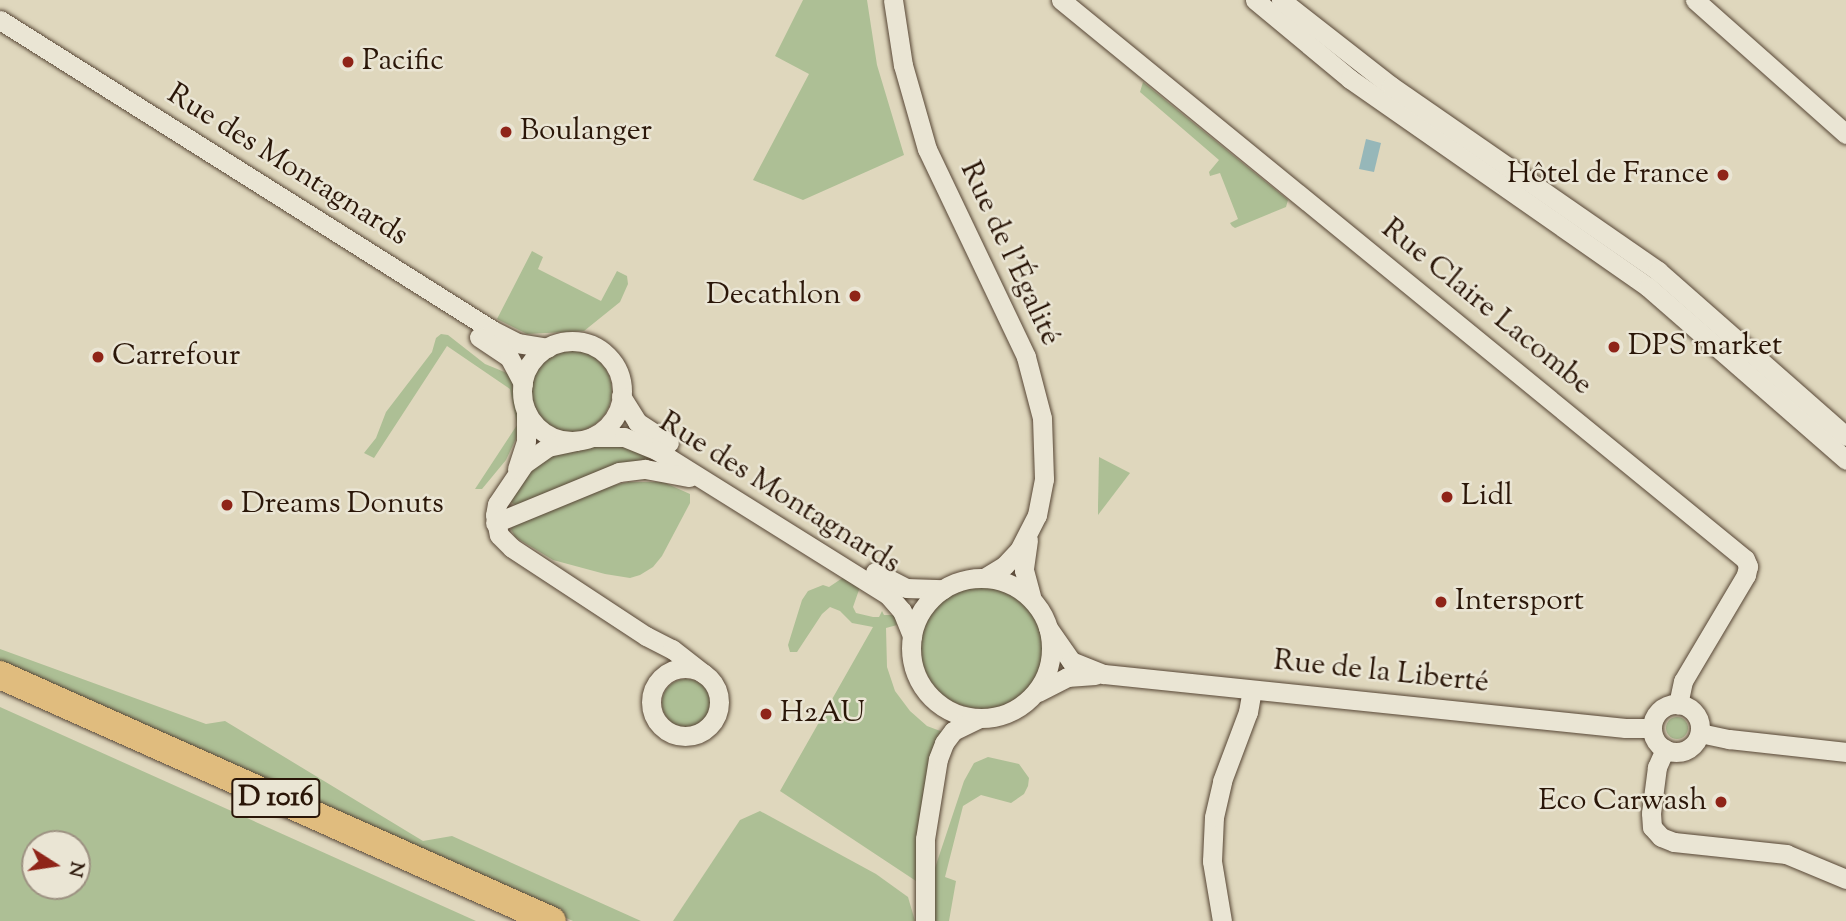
<!DOCTYPE html>
<html>
<head>
<meta charset="utf-8">
<style>
	body { margin:0 }
	#map { position:relative; width:1846px; height:921px; overflow:hidden; background:#dfd7bd; font-family:"Sorts Mill Goudy",serif }
	div>[style] { position:absolute }
	.green>* { inset:0; background:#adbf95 }
	.round { border-radius:50% }
	.water>* { inset:0; background:#96b7b9 }
	.roads { filter:drop-shadow(0 0 2px #574635) drop-shadow(0 0 2px #574635) }
	.minor>* { height:19px; margin:-9.5px; padding:0 9.5px; transform-origin:9.5px; border-radius:9.5px; background:#eae5d4 }
	.minor>.ring { margin:-9.5px; padding:0; box-sizing:content-box; background:none; border:19px solid #eae5d4; border-radius:50% }
	.highway>* { height:28px; margin:-14px; padding:0 14px; transform-origin:14px; border-radius:14px; background:#e0bc7e }
	.dots>* { width:19px; height:19px; translate:-50% -50%; box-sizing:border-box; border:4px solid #eae5d4; border-radius:50% }
	span { translate:-50% -50%; white-space:nowrap; text-align:center; line-height:1.15; -webkit-text-stroke:5px #eae5d4; paint-order:stroke }
	.shield-label span { padding:2px 5px; background:#eae5d4; border:2px solid; border-radius:5px; -webkit-text-stroke-width:0 }
	.shield-label { font-size:28px; color:#2a1608; font-weight:700 }
	.poi-label { font-size:30px; color:#2a1608 }
	.left { translate:0 -50%; text-align:left }
	.right { translate:-100% -50%; text-align:right }
	.street-label { font-size:30px; color:#2a1608 }
	.north { position:absolute; left:21px; top:830px; width:70px; height:70px; box-sizing:border-box; background:#eae5d4; border:2px solid #9d9282; border-radius:50%; rotate:102deg; font-size:19px; font-weight:700; line-height:28px; text-align:center; color:#2a1608 }
	.north::after { content:''; display:block; margin:auto; width:24px; height:32px; background:#8f2418; clip-path:polygon(50% 0,100% 100%,50% 72%,0 100%) }
</style>
</head>
<body>
<div id="map">
	<div class="green">
		<div style="clip-path:polygon(803px 0,867px 0,877px 65px,904px 155px,803px 200px,753px 180px,809px 74px,775px 56px)"></div>
		<div style="clip-path:polygon(1143px 82px,1288px 200px,1286px 207px,1235px 228px,1232px 226px,1230px 223px,1238px 219px,1220px 173px,1210px 176px,1209px 172px,1219px 160px,1140px 92px)"></div>
		<div style="clip-path:polygon(532px 251px,543px 257px,538px 269px,601px 301px,617px 271px,627px 276px,628px 284px,620px 302px,584px 331px,527px 334px,497px 319px)"></div>
		<div style="clip-path:polygon(441px 334px,448px 335px,485px 364px,507px 373px,513px 380px,520px 430px,506px 460px,482px 489px,475px 489px,517px 425px,510px 389px,447px 346px,374px 458px,364px 453px,376px 438px,386px 412px,432px 352px,436px 338px)"></div>
		<div class="round" style="left:530px;top:350px;width:82px;height:82px"></div>
		<div style="clip-path:polygon(607px 441px,674px 466px,515px 505px,509px 500px,532px 462px)"></div>
		<div style="clip-path:polygon(1099px 457px,1130px 473px,1098px 515px,1098px 506px)"></div>
		<div style="clip-path:polygon(628px 482px,663px 482px,690px 494px,690px 503px,662px 556px,653px 567px,640px 575px,630px 578px,605px 574px,553px 560px,515px 537px,511px 529px,515px 522px,596px 489px)"></div>
		<div style="clip-path:polygon(844px 577px,860px 587px,853px 607px,856px 613px,873px 617px,879px 617px,882px 611px,884px 615px,894px 615px,897px 625px,886px 628px,887px 667px,895px 691px,910px 711px,927px 726px,943px 732px,916px 881px,780px 791px,873px 627px,852px 623px,840px 611px,830px 607px,822px 614px,797px 652px,790px 652px,788px 645px,802px 600px,808px 591px,823px 585px,829px 587px)"></div>
		<div class="round" style="left:921px;top:587px;width:122px;height:122px"></div>
		<div style="clip-path:polygon(0 649px,206px 724px,225px 721px,423px 841px,452px 836px,641px 921px,573px 921px,0 664px)"></div>
		<div class="round" style="left:662px;top:679px;width:48px;height:48px"></div>
		<div style="clip-path:polygon(evenodd,0 707px,476px 921px,0 921px,0 707px,77px 844px,77px 886px,35px 886px,35px 844px,77px 844px)"></div>
		<div class="round" style="left:1666px;top:717px;width:22px;height:22px"></div>
		<div style="clip-path:polygon(988px 757px,1019px 764px,1029px 778px,1028px 786px,1024px 794px,1011px 803px,981px 795px,963px 806px,945px 877px,956px 881px,949px 921px,932px 921px,933px 874px,964px 781px,974px 763px)"></div>
		<div style="clip-path:polygon(760px 811px,876px 874px,908px 897px,915px 921px,673px 921px,740px 820px)"></div>
	</div>
	<div class="water">
		<div style="clip-path:polygon(1366px 139px,1381px 143px,1374px 172px,1359px 169px)"></div>
	</div>
	<div class="roads">
		<div class="minor">
			<div style="left:893px;top:0;width:66px;rotate:81.3deg"></div>
			<div style="left:903px;top:65px;width:87px;rotate:74.1deg"></div>
			<div style="left:927px;top:149px;width:230px;rotate:64.5deg"></div>
			<div style="left:1026px;top:357px;width:63px;rotate:75.3deg"></div>
			<div style="left:1042px;top:418px;width:61px;rotate:88.1deg"></div>
			<div style="left:1044px;top:479px;width:37px;rotate:101deg"></div>
			<div style="left:1037px;top:515px;width:38px;rotate:117deg"></div>
			<div style="left:1020px;top:549px;width:23px;rotate:133deg"></div>
			<div style="left:1004px;top:566px;width:23px;rotate:149deg"></div>
			<div style="left:1061px;top:0;width:883px;rotate:39.26deg"></div>
			<div style="left:1745px;top:559px;width:8px;rotate:67deg"></div>
			<div style="left:1748px;top:566px;width:9px;rotate:103deg"></div>
			<div style="left:1746px;top:575px;width:123px;rotate:120.7deg"></div>
			<div style="left:1683px;top:681px;width:24px;rotate:102deg"></div>
			<div style="left:1255px;top:0;width:124px;rotate:39.7deg"></div>
			<div style="left:1350px;top:79px;width:363px;rotate:34.9deg"></div>
			<div style="left:1648px;top:287px;width:263px;rotate:41.1deg"></div>
			<div style="left:1281px;top:0;width:140px;rotate:38deg"></div>
			<div style="left:1391px;top:86px;width:325px;rotate:34.7deg"></div>
			<div style="left:1658px;top:271px;width:250px;rotate:41.3deg"></div>
			<div style="left:1695px;top:0;width:202px;rotate:41.6deg"></div>
			<div style="left:0;top:20px;width:582px;rotate:32.21deg"></div>
			<div style="left:492px;top:330px;width:28px;rotate:27deg"></div>
			<div style="left:517px;top:343px;width:31px;rotate:9deg"></div>
			<div style="left:479px;top:337px;width:36px;rotate:34deg"></div>
			<div style="left:509px;top:357px;width:30px;rotate:62deg"></div>
			<div class="ring" style="left:522px;top:341px;width:81px;height:81px"></div>
			<div style="left:621px;top:396px;width:31px;rotate:58deg"></div>
			<div style="left:637px;top:422px;width:38px;rotate:33deg"></div>
			<div style="left:592px;top:437px;width:32px"></div>
			<div style="left:624px;top:437px;width:35px;rotate:22deg"></div>
			<div style="left:656px;top:450px;width:274px;rotate:32deg"></div>
			<div style="left:888px;top:595px;width:21px;rotate:49deg"></div>
			<div style="left:902px;top:611px;width:27px;rotate:68deg"></div>
			<div style="left:576px;top:441px;width:29px;rotate:168deg"></div>
			<div style="left:548px;top:447px;width:29px;rotate:145deg"></div>
			<div style="left:524px;top:464px;width:48px;rotate:124deg"></div>
			<div style="left:497px;top:504px;width:11px;rotate:100deg"></div>
			<div style="left:495px;top:515px;width:20px;rotate:79deg"></div>
			<div style="left:499px;top:535px;width:18px;rotate:45deg"></div>
			<div style="left:512px;top:548px;width:160px;rotate:33.3deg"></div>
			<div style="left:646px;top:636px;width:29px;rotate:27deg"></div>
			<div style="left:672px;top:649px;width:41px;rotate:38deg"></div>
			<div style="left:517px;top:469px;width:29px;rotate:-72deg"></div>
			<div style="left:526px;top:441px;width:30px;rotate:-90deg"></div>
			<div style="left:495px;top:523px;width:134px;rotate:-22.4deg"></div>
			<div style="left:619px;top:472px;width:26px;rotate:-7deg"></div>
			<div style="left:645px;top:469px;width:45px;rotate:10.3deg"></div>
			<div style="left:1028px;top:540px;width:30px;rotate:98deg"></div>
			<div style="left:1024px;top:570px;width:30px;rotate:75deg"></div>
			<div style="left:875px;top:572px;width:35px;rotate:27deg"></div>
			<div style="left:906px;top:588px;width:37px;rotate:2deg"></div>
			<div class="ring" style="left:911px;top:578px;width:121px;height:121px"></div>
			<div style="left:1048px;top:628px;width:40px;rotate:55.1deg"></div>
			<div style="left:1071px;top:661px;width:35px;rotate:22deg"></div>
			<div style="left:1104px;top:674px;width:524px;rotate:5.92deg"></div>
			<div style="left:1625px;top:728px;width:27px"></div>
			<div class="ring" style="left:651px;top:668px;width:49px;height:49px"></div>
			<div style="left:1038px;top:692px;width:33px;rotate:-27deg"></div>
			<div style="left:1067px;top:677px;width:28px;rotate:-4deg"></div>
			<div class="ring" style="left:1652px;top:704px;width:29px;height:29px"></div>
			<div style="left:1700px;top:733px;width:30px;rotate:12deg"></div>
			<div style="left:1729px;top:739px;width:118px;rotate:6.3deg"></div>
			<div style="left:1665px;top:749px;width:20px;rotate:114deg"></div>
			<div style="left:1657px;top:767px;width:46px;rotate:97.4deg"></div>
			<div style="left:1651px;top:813px;width:14px;rotate:86deg"></div>
			<div style="left:1652px;top:827px;width:13px;rotate:48deg"></div>
			<div style="left:1661px;top:837px;width:14px;rotate:21deg"></div>
			<div style="left:1674px;top:842px;width:113px;rotate:6.1deg"></div>
			<div style="left:1786px;top:854px;width:65px;rotate:22.6deg"></div>
			<div style="left:925px;top:921px;width:82px;rotate:-90deg"></div>
			<div style="left:925px;top:839px;width:81px;rotate:-80.8deg"></div>
			<div style="left:938px;top:759px;width:17px;rotate:-69deg"></div>
			<div style="left:944px;top:743px;width:15px;rotate:-53deg"></div>
			<div style="left:953px;top:731px;width:28px;rotate:-26deg"></div>
			<div style="left:1222px;top:921px;width:61px;rotate:-99.5deg"></div>
			<div style="left:1212px;top:861px;width:44px;rotate:-87.4deg"></div>
			<div style="left:1214px;top:817px;width:37px;rotate:-77deg"></div>
			<div style="left:1222px;top:781px;width:74px;rotate:-69.4deg"></div>
			<div style="left:1248px;top:712px;width:22px;rotate:-80deg"></div>
		</div>
		<div class="highway">
			<div style="left:0;top:675px;width:604px;rotate:24.02deg"></div>
		</div>
	</div>
	<div class="dots">
		<div style="left:348px;top:62px;background:#8f2418"></div>
		<div style="left:506px;top:132px;background:#8f2418"></div>
		<div style="left:1723px;top:175px;background:#8f2418"></div>
		<div style="left:855px;top:296px;background:#8f2418"></div>
		<div style="left:1614px;top:347px;background:#8f2418"></div>
		<div style="left:98px;top:357px;background:#8f2418"></div>
		<div style="left:1447px;top:497px;background:#8f2418"></div>
		<div style="left:227px;top:505px;background:#8f2418"></div>
		<div style="left:1441px;top:602px;background:#8f2418"></div>
		<div style="left:766px;top:714px;background:#8f2418"></div>
		<div style="left:1721px;top:802px;background:#8f2418"></div>
	</div>
	<div class="shield-label">
		<span style="left:276px;top:798px">D 1016</span>
	</div>
	<div class="poi-label">
		<span class="left" style="left:362px;top:62px">Pacific</span>
		<span class="left" style="left:520px;top:132px">Boulanger</span>
		<span class="right" style="left:1709px;top:175px">Hôtel de France</span>
		<span class="right" style="left:841px;top:296px">Decathlon</span>
		<span class="left" style="left:1628px;top:347px">DPS market</span>
		<span class="left" style="left:112px;top:357px">Carrefour</span>
		<span class="left" style="left:1461px;top:497px">Lidl</span>
		<span class="left" style="left:241px;top:505px">Dreams Donuts</span>
		<span class="left" style="left:1455px;top:602px">Intersport</span>
		<span class="left" style="left:780px;top:714px">H2AU</span>
		<span class="right" style="left:1707px;top:802px">Eco Carwash</span>
	</div>
	<div class="street-label">
		<span style="left:287px;top:166px;rotate:32deg">Rue des Montagnards</span>
		<span style="left:1009px;top:254px;rotate:65deg">Rue de l'Égalité</span>
		<span style="left:1486px;top:308px;rotate:39deg">Rue Claire Lacombe</span>
		<span style="left:779px;top:494px;rotate:32deg">Rue des Montagnards</span>
		<span style="left:1381px;top:673px;rotate:6deg">Rue de la Liberté</span>
	</div>
	<div class="north">N</div>
</div>
</body>
</html>
